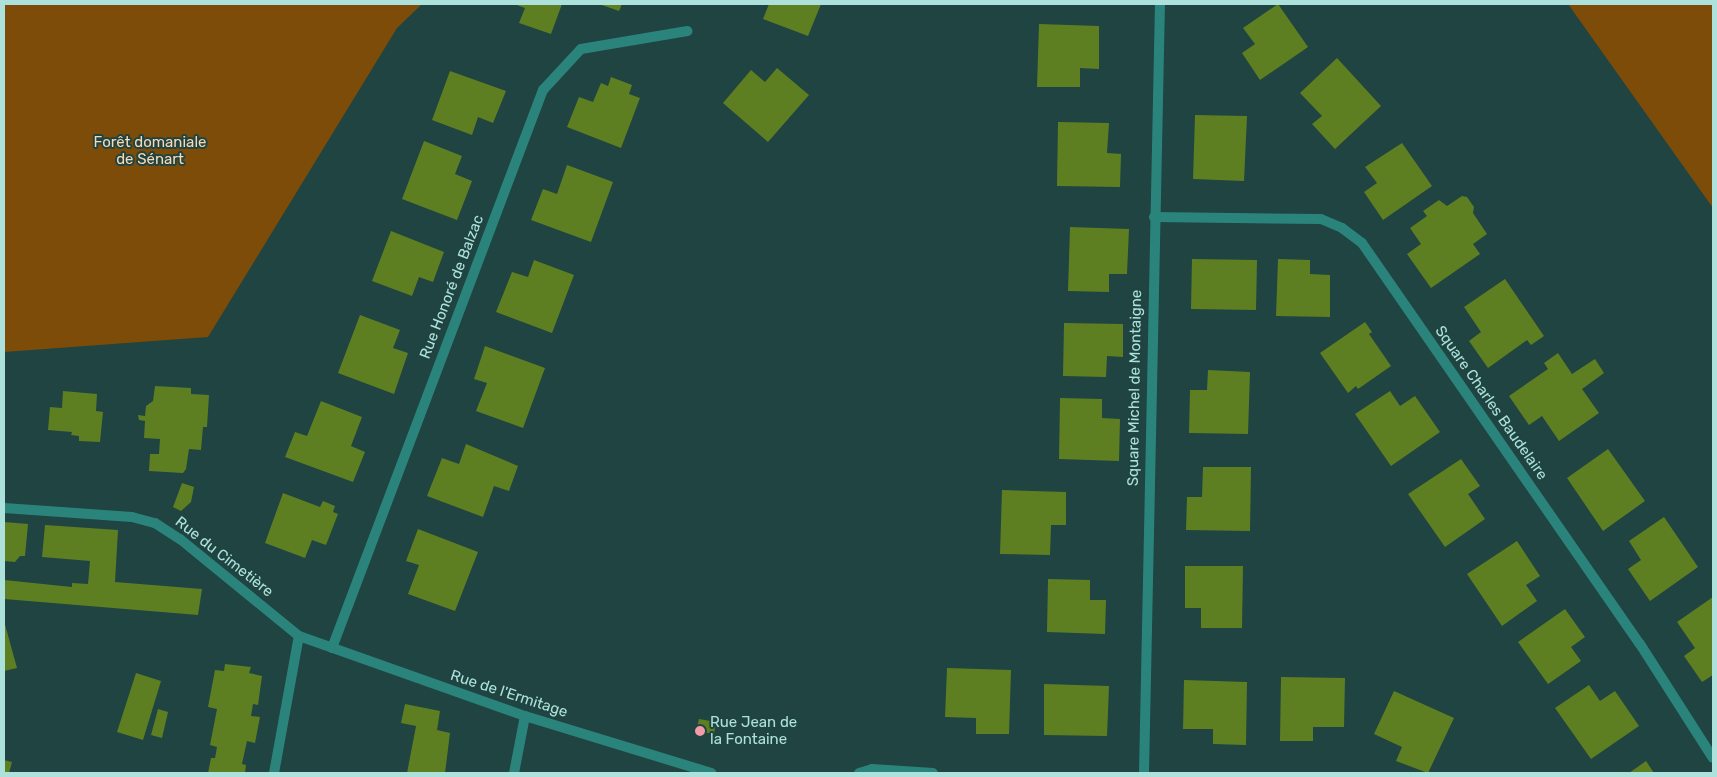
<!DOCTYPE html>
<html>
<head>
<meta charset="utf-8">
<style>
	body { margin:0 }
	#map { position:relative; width:1717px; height:777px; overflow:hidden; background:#1f4441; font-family:Rubik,sans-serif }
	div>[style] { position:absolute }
	.green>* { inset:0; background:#7d4c08 }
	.building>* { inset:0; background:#5e7f21 }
	.minor>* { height:10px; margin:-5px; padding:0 5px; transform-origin:5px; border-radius:5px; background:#2b847c }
	.dots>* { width:14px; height:14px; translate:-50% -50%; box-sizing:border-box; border:2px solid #1f4441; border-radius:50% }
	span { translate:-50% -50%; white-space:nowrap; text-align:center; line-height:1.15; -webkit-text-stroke:4px #1f4441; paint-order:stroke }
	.park-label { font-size:15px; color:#fbd8b4 }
	.street-label { font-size:15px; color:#ade1db }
	.poi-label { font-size:15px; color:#ade1db }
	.left { translate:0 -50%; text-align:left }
	.frame { position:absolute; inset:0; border:5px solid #ade1db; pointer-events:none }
</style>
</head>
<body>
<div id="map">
	<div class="green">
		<div style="clip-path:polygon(4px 4px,422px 4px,397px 28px,208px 337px,4px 352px)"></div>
		<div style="clip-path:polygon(1568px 4px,1713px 4px,1713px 208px)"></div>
	</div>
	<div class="building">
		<div style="clip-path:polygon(514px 4px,562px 4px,551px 34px,519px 23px,525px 8px)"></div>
		<div style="clip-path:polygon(599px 4px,622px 4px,619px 11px)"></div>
		<div style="clip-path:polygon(769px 4px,821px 4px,808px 36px,763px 19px)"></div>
		<div style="clip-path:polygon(1278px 4px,1308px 47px,1260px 80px,1242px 53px,1255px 44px,1243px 28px)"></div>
		<div style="clip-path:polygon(1039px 24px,1099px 26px,1099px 69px,1080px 68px,1080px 87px,1037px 87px)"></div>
		<div style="clip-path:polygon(1337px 58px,1381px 106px,1335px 149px,1312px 124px,1322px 116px,1300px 93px)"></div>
		<div style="clip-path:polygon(777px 68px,809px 95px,768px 142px,723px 103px,751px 70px,765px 82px)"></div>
		<div style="clip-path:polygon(450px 71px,506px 91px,493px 123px,478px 117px,472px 135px,432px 120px)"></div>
		<div style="clip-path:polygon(611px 77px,632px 85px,629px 94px,640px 98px,621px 148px,567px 127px,579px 97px,593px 102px,601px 83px,608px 86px)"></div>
		<div style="clip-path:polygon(1195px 115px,1247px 116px,1244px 181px,1193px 179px)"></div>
		<div style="clip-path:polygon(1058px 122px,1109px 123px,1107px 153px,1121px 154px,1120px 187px,1057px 186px)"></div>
		<div style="clip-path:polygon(424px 141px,462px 156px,455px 174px,472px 181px,457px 220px,402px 199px)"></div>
		<div style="clip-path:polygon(1402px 143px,1432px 186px,1383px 220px,1364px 192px,1377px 183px,1365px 167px)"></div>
		<div style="clip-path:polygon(567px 165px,613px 182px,591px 242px,531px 220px,543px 189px,557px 194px)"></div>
		<div style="clip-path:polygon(1462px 196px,1467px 197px,1474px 207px,1473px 213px,1487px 234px,1473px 244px,1480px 254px,1431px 288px,1407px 254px,1421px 244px,1410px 228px,1427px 216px,1423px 211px,1439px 200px,1447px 206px)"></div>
		<div style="clip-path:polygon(1070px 227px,1129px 229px,1127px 274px,1109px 274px,1109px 292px,1068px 291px)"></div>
		<div style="clip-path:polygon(391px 231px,444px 252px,433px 282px,419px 277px,412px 296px,372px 281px)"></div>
		<div style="clip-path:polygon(1192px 259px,1257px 260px,1256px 310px,1191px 309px)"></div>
		<div style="clip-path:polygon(1278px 259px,1310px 260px,1310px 274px,1330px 275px,1330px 317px,1276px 316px)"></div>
		<div style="clip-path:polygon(534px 260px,574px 275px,552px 333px,496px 312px,512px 272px,528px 277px)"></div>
		<div style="clip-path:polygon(1505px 279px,1544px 336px,1531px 345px,1527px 340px,1488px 368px,1469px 341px,1481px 332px,1464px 307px)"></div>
		<div style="clip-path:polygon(360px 315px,400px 330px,393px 348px,408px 353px,394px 394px,338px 373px)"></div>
		<div style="clip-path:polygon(1365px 322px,1372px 332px,1369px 334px,1391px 366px,1358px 389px,1356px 386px,1348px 393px,1320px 353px)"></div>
		<div style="clip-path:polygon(1064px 323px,1123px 324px,1123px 357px,1107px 356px,1106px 377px,1063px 376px)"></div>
		<div style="clip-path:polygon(485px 346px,545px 368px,523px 428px,476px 411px,487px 383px,474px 379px)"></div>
		<div style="clip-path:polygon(1558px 353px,1572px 374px,1595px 359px,1604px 373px,1582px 389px,1599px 413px,1559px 441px,1542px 416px,1529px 425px,1509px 396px,1548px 369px,1544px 363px)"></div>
		<div style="clip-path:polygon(1208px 370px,1250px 372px,1248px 434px,1189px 433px,1190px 390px,1207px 390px)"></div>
		<div style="clip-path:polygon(155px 386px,191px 388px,191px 394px,209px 395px,207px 427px,203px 427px,201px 450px,189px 449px,186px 469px,183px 473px,149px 471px,150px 454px,159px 454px,160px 439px,144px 438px,145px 421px,139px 420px,138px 415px,145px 416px,146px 406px,153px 401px)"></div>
		<div style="clip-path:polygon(63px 391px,97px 394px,96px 411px,103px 412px,100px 442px,79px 441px,79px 436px,71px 435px,72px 432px,48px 430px,50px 407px,62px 408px)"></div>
		<div style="clip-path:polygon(1390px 391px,1400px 406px,1415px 396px,1440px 432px,1391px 466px,1355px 414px)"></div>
		<div style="clip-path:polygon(1060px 398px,1102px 399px,1102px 418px,1120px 419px,1119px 461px,1059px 459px)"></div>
		<div style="clip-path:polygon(321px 401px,362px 417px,351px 446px,365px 452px,353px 482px,285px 457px,295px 432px,307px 436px)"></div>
		<div style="clip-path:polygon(466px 444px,518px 466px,509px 491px,494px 486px,483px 517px,427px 496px,442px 458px,459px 464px)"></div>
		<div style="clip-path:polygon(1608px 449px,1645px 501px,1603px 531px,1567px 478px)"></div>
		<div style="clip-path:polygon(1461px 459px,1480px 486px,1468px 494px,1485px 519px,1445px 547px,1408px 494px)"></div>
		<div style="clip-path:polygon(1203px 467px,1251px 467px,1250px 531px,1186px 530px,1187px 497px,1202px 497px)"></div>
		<div style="clip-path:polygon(182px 483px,194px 487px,191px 502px,181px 511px,173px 507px)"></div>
		<div style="clip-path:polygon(1002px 490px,1066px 492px,1066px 525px,1051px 525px,1050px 555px,1000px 554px)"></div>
		<div style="clip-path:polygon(283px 493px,320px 507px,323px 501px,335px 506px,333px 512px,338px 514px,326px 545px,312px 540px,305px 558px,265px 543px)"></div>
		<div style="clip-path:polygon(1664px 517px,1698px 567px,1650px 601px,1628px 569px,1641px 560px,1629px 541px)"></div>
		<div style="clip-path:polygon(4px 522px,28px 524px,25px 556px,20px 556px,15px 562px,4px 561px)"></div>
		<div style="clip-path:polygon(45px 525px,118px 530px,115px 582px,202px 589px,198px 615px,4px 599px,4px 580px,72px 587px,72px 583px,88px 584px,90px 561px,42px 557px)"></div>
		<div style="clip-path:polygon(418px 529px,478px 552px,455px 611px,408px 594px,419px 565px,406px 561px)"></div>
		<div style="clip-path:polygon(1517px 541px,1540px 576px,1526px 585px,1537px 601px,1502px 626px,1467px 574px)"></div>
		<div style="clip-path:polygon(1185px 566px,1243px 566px,1242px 628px,1201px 628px,1201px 608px,1185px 608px)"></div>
		<div style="clip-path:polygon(1048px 579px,1090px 580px,1090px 600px,1106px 600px,1105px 634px,1047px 632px)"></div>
		<div style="clip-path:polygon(1713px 597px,1713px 675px,1702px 682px,1684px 656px,1695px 648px,1677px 622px)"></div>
		<div style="clip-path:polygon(1565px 609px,1585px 637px,1571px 647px,1581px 661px,1548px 684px,1518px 642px)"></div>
		<div style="clip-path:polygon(4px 621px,17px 668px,4px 671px)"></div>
		<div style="clip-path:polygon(225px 664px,251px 667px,249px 673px,262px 676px,258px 705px,253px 704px,251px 716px,260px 717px,255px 743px,247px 741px,242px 764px,246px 765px,245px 773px,208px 773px,211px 758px,215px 758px,217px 747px,210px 745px,217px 709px,208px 707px,215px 670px,224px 671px)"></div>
		<div style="clip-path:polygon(947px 668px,1011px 670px,1009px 734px,976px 734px,976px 718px,945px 717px)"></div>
		<div style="clip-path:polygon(136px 673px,161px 681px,143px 740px,117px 732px)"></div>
		<div style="clip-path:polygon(1281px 677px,1345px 678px,1344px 727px,1313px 727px,1313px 741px,1280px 741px)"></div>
		<div style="clip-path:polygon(1184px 680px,1247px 682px,1246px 745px,1213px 744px,1213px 729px,1183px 729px)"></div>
		<div style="clip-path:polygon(1044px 684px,1109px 686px,1107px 736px,1044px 735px)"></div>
		<div style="clip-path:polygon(1589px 685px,1600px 701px,1615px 691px,1639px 726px,1591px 759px,1555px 708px)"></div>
		<div style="clip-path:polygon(1394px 691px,1454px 718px,1428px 773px,1396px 761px,1402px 747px,1374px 734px)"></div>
		<div style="clip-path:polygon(405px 704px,440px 711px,437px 730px,450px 733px,445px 773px,407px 773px,416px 726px,401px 723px)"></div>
		<div style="clip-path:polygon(158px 709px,168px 712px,162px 738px,151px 735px)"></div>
		<div style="clip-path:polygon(699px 719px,716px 722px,714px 734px,696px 731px)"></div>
		<div style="clip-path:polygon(4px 760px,12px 762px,9px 773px,4px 773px)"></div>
		<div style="clip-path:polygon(1646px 761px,1654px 773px,1629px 773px)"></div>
	</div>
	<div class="minor">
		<div style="left:1154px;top:217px;width:167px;rotate:0.7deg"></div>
		<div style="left:1321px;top:219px;width:23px;rotate:23deg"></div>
		<div style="left:1342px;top:228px;width:25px;rotate:37deg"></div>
		<div style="left:1362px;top:243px;width:488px;rotate:55.3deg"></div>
		<div style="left:1640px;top:644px;width:135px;rotate:57.4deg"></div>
		<div style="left:4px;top:508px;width:128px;rotate:4deg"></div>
		<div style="left:132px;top:517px;width:24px;rotate:15deg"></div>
		<div style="left:155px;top:523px;width:30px;rotate:33deg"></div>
		<div style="left:180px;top:539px;width:154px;rotate:39.2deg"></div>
		<div style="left:299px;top:636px;width:240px;rotate:19.5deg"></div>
		<div style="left:525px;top:716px;width:195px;rotate:17deg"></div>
		<div style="left:332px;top:648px;width:597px;rotate:-69.29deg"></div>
		<div style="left:543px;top:90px;width:56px;rotate:-47.2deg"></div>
		<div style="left:581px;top:49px;width:108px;rotate:-9.6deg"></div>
		<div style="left:274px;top:773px;width:139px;rotate:-79.7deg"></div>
		<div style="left:514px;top:773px;width:58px;rotate:-79.1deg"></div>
		<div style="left:859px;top:773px;width:14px;rotate:-17deg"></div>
		<div style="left:872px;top:769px;width:61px;rotate:3.8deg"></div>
		<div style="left:1144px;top:773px;width:769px;rotate:-88.81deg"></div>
	</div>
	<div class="dots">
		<div style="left:700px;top:731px;background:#f39aab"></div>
	</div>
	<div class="park-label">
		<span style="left:150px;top:151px">Forêt domaniale<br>de Sénart</span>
	</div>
	<div class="street-label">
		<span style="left:452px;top:287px;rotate:-69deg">Rue Honoré de Balzac</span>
		<span style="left:1135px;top:388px;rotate:-89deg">Square Michel de Montaigne</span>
		<span style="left:1491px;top:403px;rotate:55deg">Square Charles Baudelaire</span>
		<span style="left:224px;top:557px;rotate:38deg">Rue du Cimetière</span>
		<span style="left:509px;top:694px;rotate:18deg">Rue de l'Ermitage</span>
	</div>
	<div class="poi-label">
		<span class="left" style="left:710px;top:731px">Rue Jean de<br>la Fontaine</span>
	</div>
	<div class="frame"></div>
</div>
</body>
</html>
